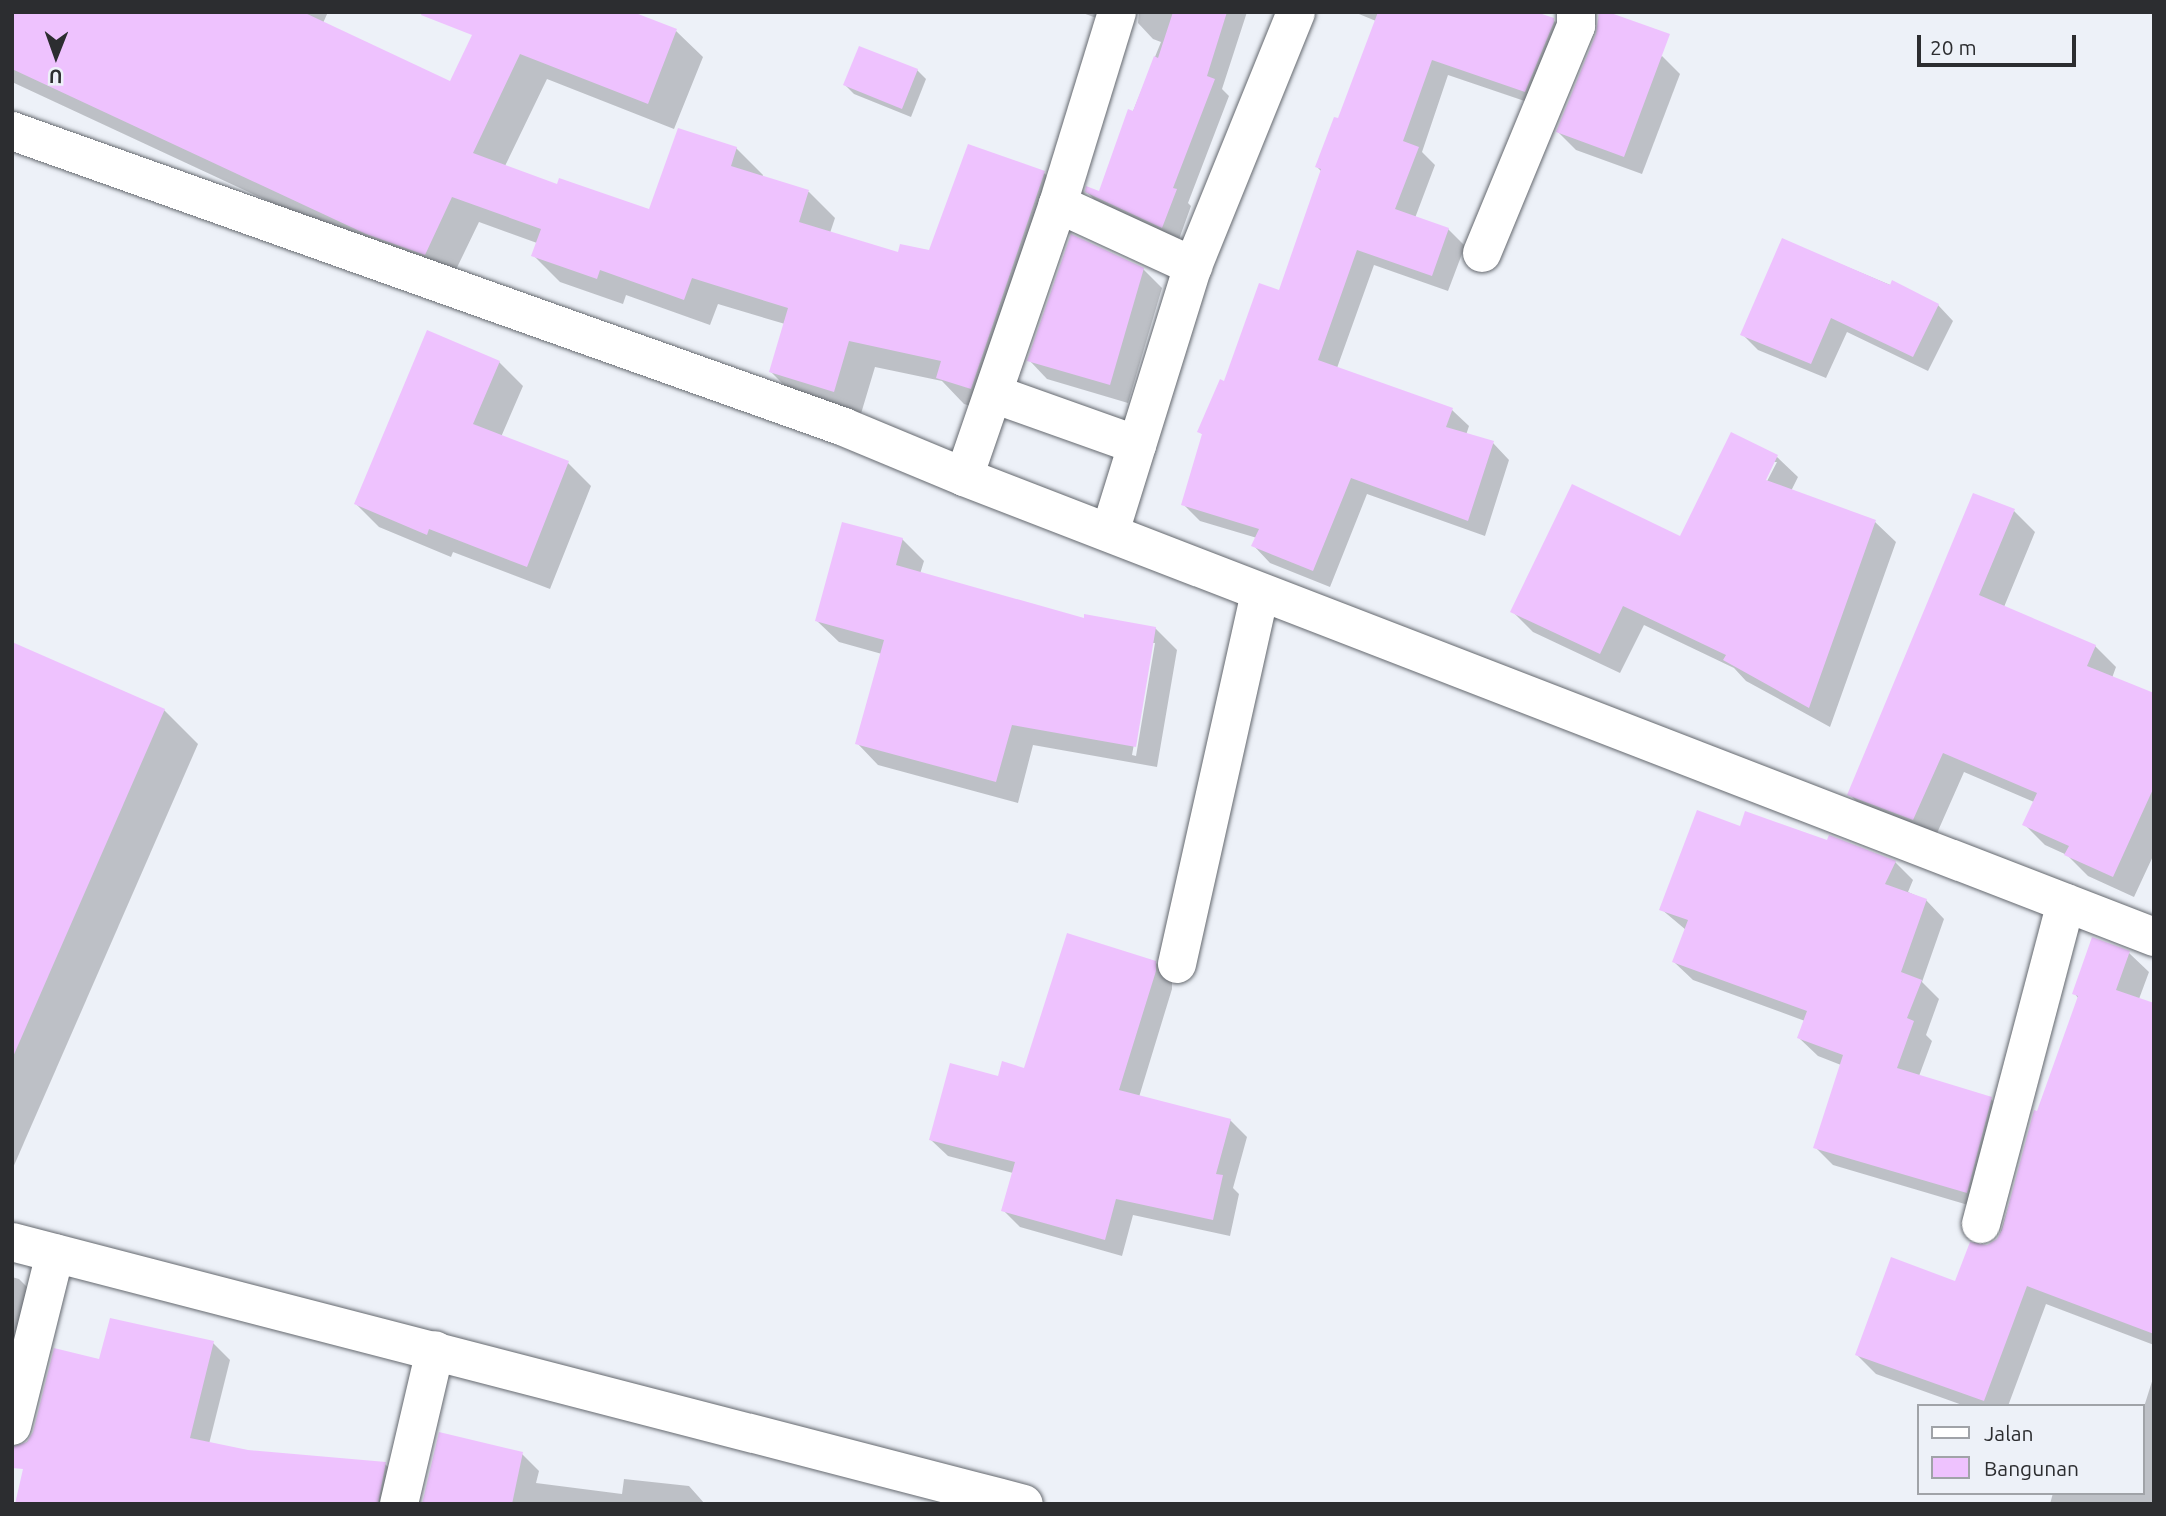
<!DOCTYPE html>
<html>
<head>
<meta charset="utf-8">
<style>
	body { margin:0 }
	#map { position:relative; width:2166px; height:1516px; overflow:hidden; background:#edf1f8; font-family:Ubuntu,sans-serif }
	div>[style] { position:absolute }
	.shadow>* { inset:0; background:#0003 }
	.building>* { inset:0; background:#eec2fe }
	.roads { filter:drop-shadow(0 0 2px #65696f) drop-shadow(0 0 2px #65696f) }
	.street>* { height:38px; margin:-19px; padding:0 19px; transform-origin:19px; border-radius:19px; background:#fff }
	span { translate:-50% -50%; white-space:nowrap; text-align:center; line-height:1.15; -webkit-text-stroke:5px #edf1f8; paint-order:stroke }
	.frame { position:absolute; inset:0; border:14px solid #2c2d30; pointer-events:none }
	.legend { position:absolute; left:1917px; top:1404px; width:228px; height:91px; box-sizing:border-box; background:#edf1f8; border:2px solid #a0a3a8; margin:0; padding:9px 12px; list-style:none; font-size:21px; color:#2c2d30 }
	.legend li { display:flex; align-items:center; gap:14px; height:35px }
	.legend b { width:35px; border:2px solid #a0a3a8 }
	.north { position:absolute; left:21px; top:21px; width:70px; height:70px; -webkit-text-stroke:5px #edf1f8; paint-order:stroke; rotate:181deg; font-size:19px; font-weight:700; line-height:28px; text-align:center; color:#2c2d30 }
	.north::after { content:''; display:block; margin:auto; width:24px; height:32px; background:#2c2d30; clip-path:polygon(50% 0,100% 100%,50% 72%,0 100%) }
	.scale { position:absolute; left:1917px; top:35px; width:159px; height:32px; box-sizing:border-box; border:4px solid #2c2d30; border-top:0; padding-left:9px; font-size:21px; line-height:24px; white-space:nowrap; color:#2c2d30; -webkit-text-stroke:5px #edf1f8; paint-order:stroke }
</style>
</head>
<body>
<div id="map">
	<div class="shadow">
		<div style="clip-path:polygon(12px 12px,328px 12px,323px 23px,451px 83px,485px 12px,676px 31px,703px 57px,674px 129px,547px 79px,505px 166px,558px 186px,650px 211px,736px 148px,763px 175px,762px 178px,809px 192px,835px 218px,830px 233px,899px 254px,931px 252px,1044px 173px,1071px 199px,998px 414px,964px 404px,942px 381px,875px 367px,860px 417px,797px 398px,771px 372px,785px 324px,718px 304px,710px 325px,626px 295px,623px 304px,560px 282px,533px 255px,537px 243px,479px 222px,451px 280px,395px 260px,12px 82px)"></div>
		<div style="clip-path:polygon(1080px 12px,1117px 12px,1110px 23px)"></div>
		<div style="clip-path:polygon(1139px 12px,1247px 12px,1222px 89px,1229px 96px,1188px 203px,1191px 206px,1178px 242px,1102px 207px,1087px 192px,1100px 193px,1161px 42px,1153px 39px,1138px 23px)"></div>
		<div style="clip-path:polygon(1354px 12px,1532px 12px,1553px 20px,1570px 37px,1542px 107px,1448px 75px,1422px 152px,1435px 165px,1415px 218px,1448px 229px,1465px 246px,1448px 291px,1374px 265px,1337px 368px,1452px 410px,1469px 426px,1466px 435px,1493px 443px,1509px 460px,1485px 536px,1367px 494px,1330px 587px,1270px 563px,1254px 546px,1257px 538px,1200px 521px,1183px 504px,1203px 435px,1199px 431px,1280px 293px,1322px 172px,1317px 167px,1339px 120px,1376px 21px)"></div>
		<div style="clip-path:polygon(1662px 56px,1680px 74px,1642px 174px,1576px 150px,1558px 132px)"></div>
		<div style="clip-path:polygon(917px 70px,926px 79px,911px 117px,854px 94px,845px 85px)"></div>
		<div style="clip-path:polygon(1783px 240px,1938px 305px,1953px 321px,1928px 371px,1847px 332px,1826px 378px,1758px 350px,1742px 334px)"></div>
		<div style="clip-path:polygon(1143px 269px,1162px 288px,1128px 403px,1047px 379px,1029px 360px)"></div>
		<div style="clip-path:polygon(499px 362px,523px 386px,501px 437px,568px 463px,591px 486px,550px 589px,453px 552px,451px 557px,379px 527px,356px 504px)"></div>
		<div style="clip-path:polygon(evenodd,1732px 435px,1777px 457px,1798px 477px,1791px 491px,1875px 522px,1896px 542px,1830px 727px,1746px 681px,1734px 668px,1644px 625px,1620px 673px,1533px 632px,1512px 611px,1681px 538px,1732px 435px,1773px 462px,1777px 462px,1763px 489px,1760px 487px,1773px 462px)"></div>
		<div style="clip-path:polygon(1974px 495px,2014px 511px,2035px 532px,2004px 607px,2095px 646px,2116px 667px,2112px 678px,2154px 695px,2154px 854px,2134px 897px,2088px 876px,2067px 855px,2045px 845px,2024px 824px,2034px 802px,1964px 772px,1934px 840px,1870px 815px,1849px 794px)"></div>
		<div style="clip-path:polygon(evenodd,902px 539px,924px 561px,920px 574px,1085px 620px,1155px 628px,1177px 650px,1157px 767px,1033px 745px,1018px 803px,878px 765px,857px 743px,882px 654px,839px 642px,817px 621px,902px 539px,1152px 643px,1155px 643px,1136px 756px,1132px 755px,1152px 643px)"></div>
		<div style="clip-path:polygon(164px 710px,198px 744px,12px 1170px,12px 902px)"></div>
		<div style="clip-path:polygon(1741px 828px,1828px 842px,1895px 862px,1913px 880px,1908px 892px,1926px 900px,1944px 919px,1922px 982px,1939px 999px,1926px 1035px,1932px 1041px,1919px 1076px,1991px 1099px,2009px 1117px,1985px 1210px,1833px 1165px,1815px 1147px,1841px 1065px,1818px 1056px,1799px 1038px,1805px 1021px,1693px 980px,1674px 962px,1686px 930px,1661px 909px)"></div>
		<div style="clip-path:polygon(2129px 953px,2149px 972px,2139px 999px,2154px 1005px,2154px 1345px,2046px 1304px,2008px 1406px,1965px 1406px,1876px 1374px,1857px 1355px,1956px 1284px,1988px 1247px,1998px 1240px,2038px 1113px,2079px 999px,2074px 993px)"></div>
		<div style="clip-path:polygon(1155px 962px,1172px 979px,1172px 989px,1139px 1097px,1230px 1120px,1247px 1137px,1233px 1188px,1239px 1194px,1230px 1236px,1133px 1215px,1122px 1256px,1020px 1227px,1003px 1210px,1013px 1173px,948px 1156px,931px 1140px,999px 1078px,1025px 1070px)"></div>
		<div style="clip-path:polygon(12px 1277px,19px 1279px,36px 1296px,12px 1418px)"></div>
		<div style="clip-path:polygon(213px 1343px,230px 1360px,209px 1444px,248px 1451px,385px 1464px,402px 1481px,398px 1504px,17px 1504px,29px 1451px,24px 1445px,101px 1361px)"></div>
		<div style="clip-path:polygon(2154px 1375px,2154px 1504px,2050px 1504px,2053px 1493px,2143px 1493px,2143px 1410px)"></div>
		<div style="clip-path:polygon(522px 1454px,539px 1471px,536px 1483px,622px 1494px,624px 1479px,689px 1486px,705px 1504px,423px 1504px)"></div>
	</div>
	<div class="building">
		<div style="clip-path:polygon(12px 12px,303px 12px,450px 81px,472px 35px,421px 15px,422px 12px,633px 12px,677px 29px,648px 104px,520px 54px,473px 153px,557px 184px,559px 178px,649px 209px,678px 128px,737px 147px,731px 166px,809px 190px,799px 222px,898px 252px,900px 244px,929px 250px,968px 144px,1045px 171px,971px 389px,936px 378px,941px 361px,849px 341px,834px 392px,769px 372px,788px 308px,692px 278px,684px 300px,600px 270px,597px 279px,531px 256px,541px 229px,452px 197px,425px 255px,366px 234px,12px 69px)"></div>
		<div style="clip-path:polygon(1173px 12px,1227px 12px,1207px 76px,1215px 79px,1173px 188px,1177px 189px,1162px 228px,1085px 192px,1086px 186px,1099px 191px,1128px 109px,1133px 111px,1154px 56px,1158px 58px)"></div>
		<div style="clip-path:polygon(1378px 12px,1536px 12px,1554px 18px,1554px 22px,1525px 92px,1432px 60px,1403px 141px,1419px 147px,1395px 209px,1449px 228px,1432px 276px,1357px 250px,1318px 360px,1453px 408px,1446px 427px,1494px 441px,1468px 521px,1351px 478px,1313px 571px,1251px 546px,1259px 529px,1181px 505px,1202px 434px,1197px 432px,1220px 379px,1224px 381px,1259px 283px,1279px 290px,1321px 169px,1315px 167px,1334px 117px,1338px 118px)"></div>
		<div style="clip-path:polygon(1599px 12px,1608px 12px,1670px 34px,1624px 157px,1556px 132px,1596px 34px)"></div>
		<div style="clip-path:polygon(859px 46px,918px 69px,902px 109px,843px 85px)"></div>
		<div style="clip-path:polygon(1071px 234px,1144px 268px,1110px 385px,1027px 361px)"></div>
		<div style="clip-path:polygon(1782px 238px,1890px 285px,1892px 280px,1939px 304px,1913px 357px,1831px 318px,1811px 364px,1740px 335px)"></div>
		<div style="clip-path:polygon(427px 330px,500px 361px,473px 424px,569px 461px,527px 567px,429px 529px,427px 535px,354px 504px)"></div>
		<div style="clip-path:polygon(1731px 432px,1778px 455px,1766px 480px,1876px 520px,1809px 708px,1723px 660px,1726px 655px,1623px 606px,1600px 654px,1510px 612px,1572px 484px,1680px 536px)"></div>
		<div style="clip-path:polygon(1973px 493px,2015px 509px,1979px 595px,2096px 645px,2087px 666px,2154px 693px,2154px 787px,2113px 877px,2064px 855px,2069px 846px,2022px 825px,2037px 793px,1943px 753px,1913px 820px,1847px 795px)"></div>
		<div style="clip-path:polygon(842px 522px,903px 538px,896px 565px,1084px 618px,1084px 614px,1156px 627px,1136px 747px,1012px 725px,996px 782px,855px 744px,884px 640px,815px 621px)"></div>
		<div style="clip-path:polygon(12px 642px,165px 709px,12px 1059px)"></div>
		<div style="clip-path:polygon(1697px 810px,1740px 826px,1745px 811px,1827px 840px,1829px 835px,1896px 861px,1885px 884px,1927px 899px,1901px 972px,1922px 980px,1907px 1018px,1914px 1021px,1897px 1068px,1992px 1097px,1967px 1193px,1813px 1148px,1843px 1055px,1797px 1038px,1807px 1011px,1672px 962px,1688px 920px,1659px 910px)"></div>
		<div style="clip-path:polygon(1067px 933px,1156px 961px,1156px 971px,1119px 1090px,1231px 1119px,1216px 1174px,1223px 1175px,1213px 1220px,1116px 1199px,1105px 1240px,1001px 1211px,1015px 1162px,929px 1140px,950px 1063px,998px 1076px,1002px 1061px,1024px 1068px)"></div>
		<div style="clip-path:polygon(2092px 937px,2130px 951px,2116px 990px,2154px 1003px,2154px 1334px,2027px 1286px,1984px 1401px,1855px 1355px,1891px 1257px,1955px 1281px,1970px 1242px,1987px 1245px,1997px 1239px,2002px 1230px,2034px 1110px,2037px 1111px,2078px 996px,2072px 994px)"></div>
		<div style="clip-path:polygon(110px 1318px,214px 1341px,190px 1438px,248px 1450px,386px 1462px,378px 1504px,15px 1504px,23px 1469px,12px 1468px,12px 1447px,27px 1442px,33px 1432px,54px 1348px,99px 1359px)"></div>
		<div style="clip-path:polygon(439px 1432px,523px 1452px,512px 1504px,422px 1504px)"></div>
	</div>
	<div class="roads">
		<div class="street">
			<div style="left:12px;top:131px;width:883px;rotate:19.58deg"></div>
			<div style="left:844px;top:427px;width:130px;rotate:22.6deg"></div>
			<div style="left:964px;top:477px;width:1276px;rotate:21.13deg"></div>
			<div style="left:1058px;top:204px;width:149px;rotate:24.7deg"></div>
			<div style="left:1482px;top:253px;width:246px;rotate:-67.5deg"></div>
			<div style="left:1576px;top:26px;width:14px;rotate:-90deg"></div>
			<div style="left:994px;top:394px;width:152px;rotate:19.6deg"></div>
			<div style="left:964px;top:477px;width:289px;rotate:-71deg"></div>
			<div style="left:1058px;top:204px;width:201px;rotate:-72.9deg"></div>
			<div style="left:1110px;top:532px;width:279px;rotate:-72.7deg"></div>
			<div style="left:1193px;top:266px;width:274px;rotate:-67.9deg"></div>
			<div style="left:1177px;top:964px;width:381px;rotate:-77.4deg"></div>
			<div style="left:1981px;top:1224px;width:332px;rotate:-75.2deg"></div>
			<div style="left:12px;top:1242px;width:1045px;rotate:14.51deg"></div>
			<div style="left:12px;top:1426px;width:178px;rotate:-76deg"></div>
			<div style="left:399px;top:1504px;width:158px;rotate:-76.8deg"></div>
		</div>
	</div>
	<div class="frame"></div>
	<ul class="legend">
	<li><b style="height:9px;background:#fff"></b>Jalan</li>
	<li><b style="height:19px;background:#eec2fe"></b>Bangunan</li>
	</ul>
	<div class="north">U</div>
	<div class="scale">20 m</div>
</div>
</body>
</html>
